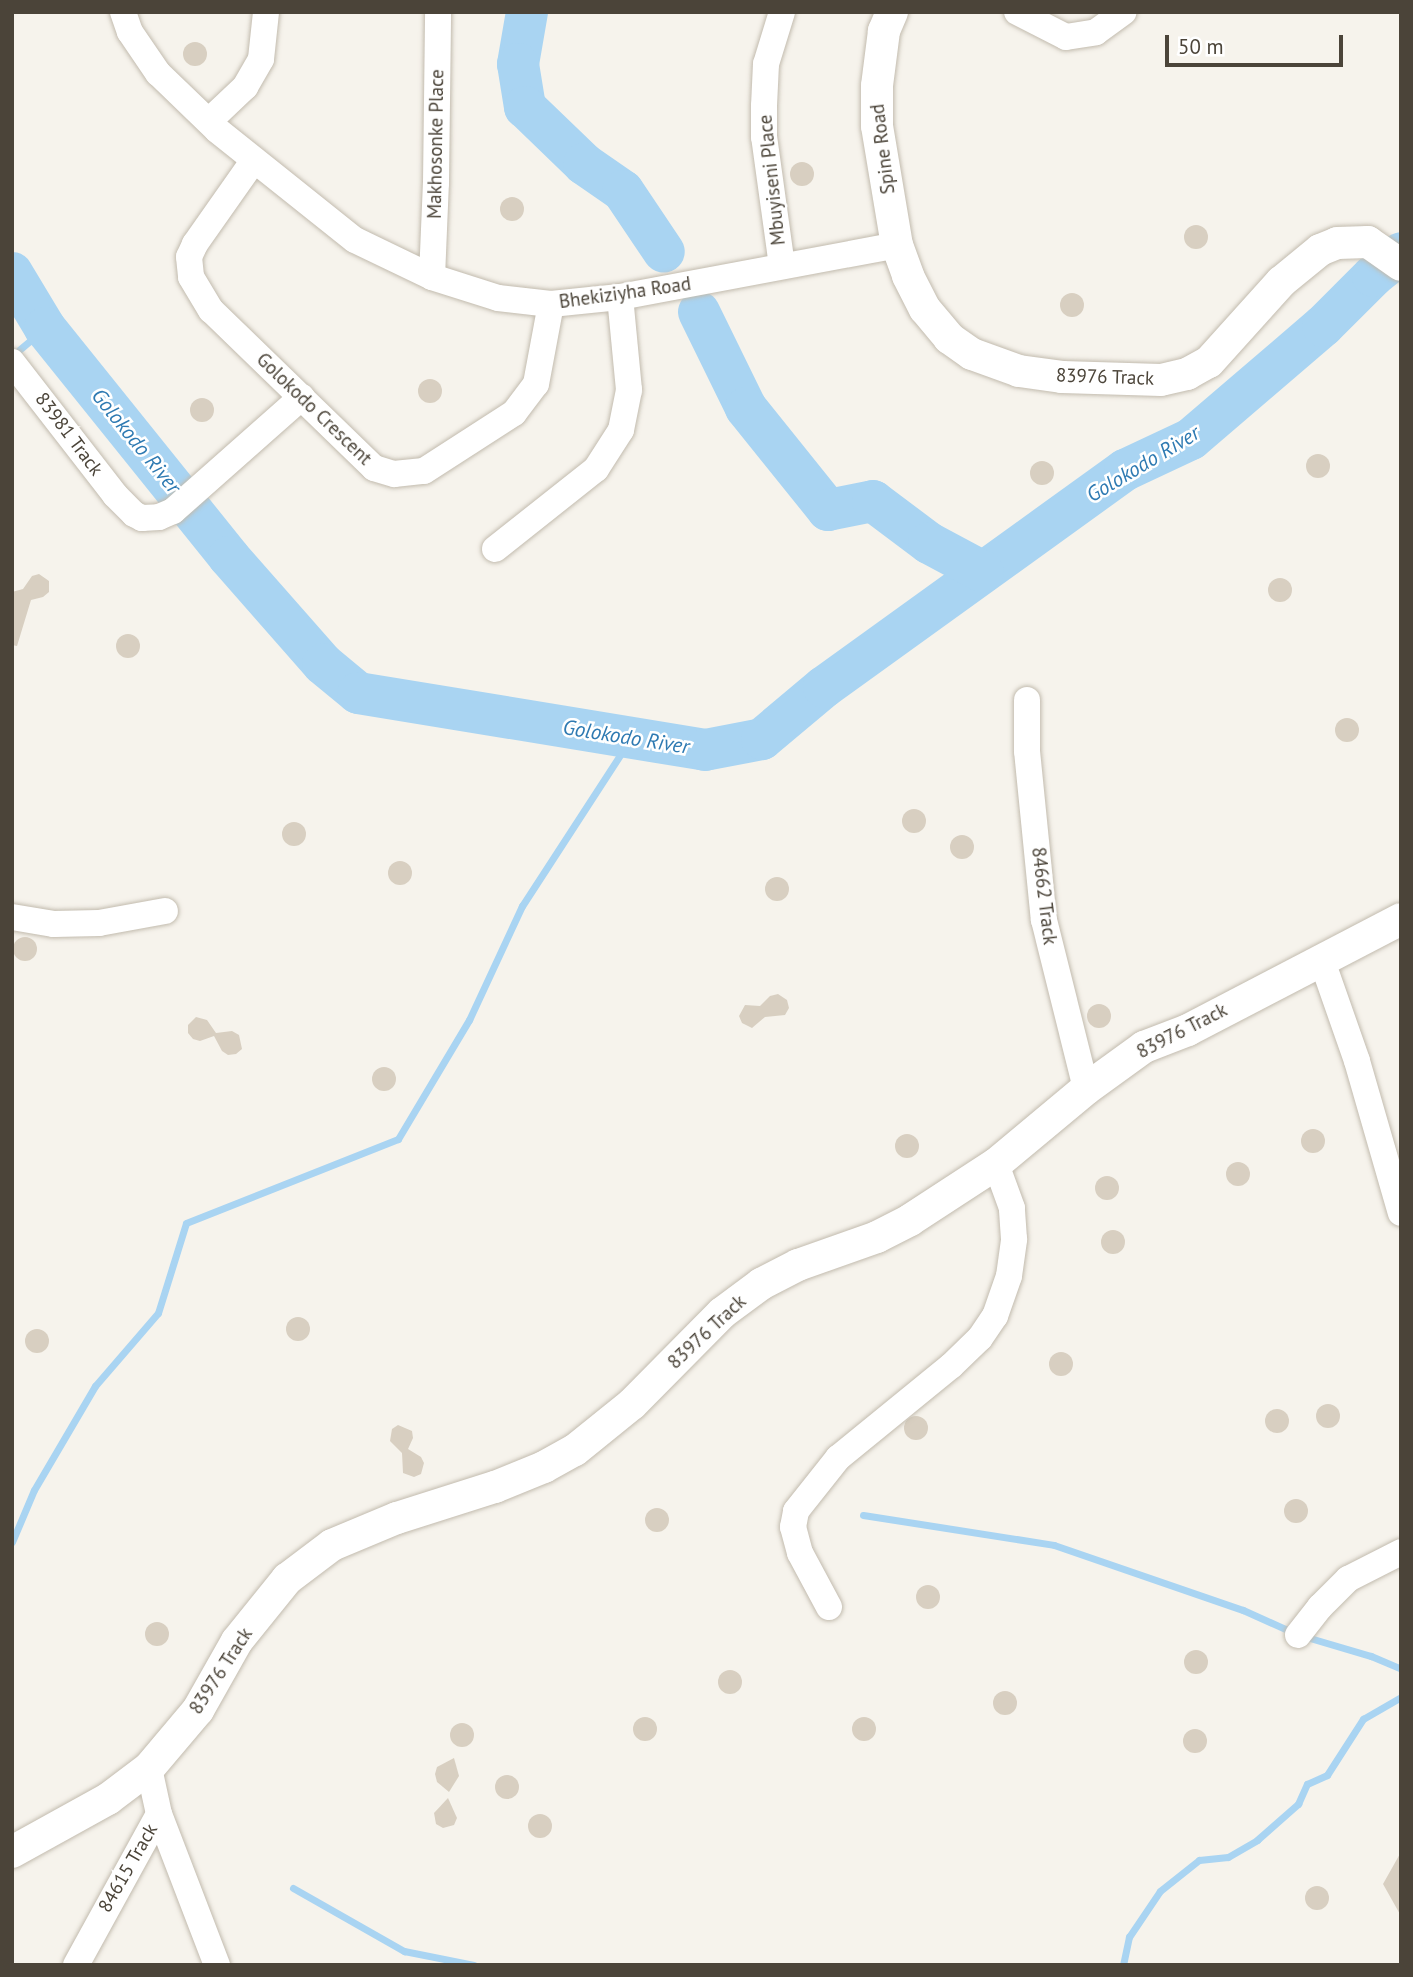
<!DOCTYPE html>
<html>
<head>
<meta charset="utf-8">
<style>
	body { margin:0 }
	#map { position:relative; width:1413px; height:1977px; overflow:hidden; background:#f6f3ec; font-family:"PT Sans",sans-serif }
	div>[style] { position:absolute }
	.stream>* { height:7px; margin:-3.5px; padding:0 3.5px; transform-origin:3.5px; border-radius:3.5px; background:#a9d4f2 }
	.river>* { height:42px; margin:-21px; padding:0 21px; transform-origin:21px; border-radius:21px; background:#a9d4f2 }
	.building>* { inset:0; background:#d8cfc1 }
	.round { border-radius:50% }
	.roads { filter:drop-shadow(0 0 2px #c2bbae) drop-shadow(0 0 2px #c2bbae) }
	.minor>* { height:26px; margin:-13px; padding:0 13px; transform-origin:13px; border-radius:13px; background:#fff }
	.tertiary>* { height:32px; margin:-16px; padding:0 16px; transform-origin:16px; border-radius:16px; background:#fff }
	span { translate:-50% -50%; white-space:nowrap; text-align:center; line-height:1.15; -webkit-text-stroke:5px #fff; paint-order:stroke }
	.street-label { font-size:19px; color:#4b4439 }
	.water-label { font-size:21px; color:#2e7ab2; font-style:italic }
	.frame { position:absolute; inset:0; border:14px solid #4b4439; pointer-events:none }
	.scale { position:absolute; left:1165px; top:35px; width:178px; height:32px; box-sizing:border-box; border:4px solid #4b4439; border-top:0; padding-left:9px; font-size:21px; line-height:24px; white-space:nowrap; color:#4b4439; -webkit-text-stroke:5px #fff; paint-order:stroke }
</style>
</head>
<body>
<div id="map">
	<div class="stream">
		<div style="left:19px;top:350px;width:34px;rotate:-40deg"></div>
		<div style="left:863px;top:1515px;width:193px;rotate:8.9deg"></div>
		<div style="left:1054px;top:1545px;width:200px;rotate:19deg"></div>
		<div style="left:1243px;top:1610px;width:54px;rotate:24.2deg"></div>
		<div style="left:12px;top:1542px;width:56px;rotate:-67.1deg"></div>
		<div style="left:34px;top:1490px;width:121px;rotate:-59.6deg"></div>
		<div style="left:95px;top:1386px;width:96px;rotate:-49.2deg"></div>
		<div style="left:158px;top:1313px;width:94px;rotate:-72.7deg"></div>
		<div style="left:186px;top:1223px;width:228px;rotate:-21.6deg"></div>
		<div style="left:398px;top:1139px;width:139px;rotate:-59.2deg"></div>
		<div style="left:469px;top:1020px;width:126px;rotate:-65.1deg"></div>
		<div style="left:522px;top:906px;width:200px;rotate:-57deg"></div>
		<div style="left:1303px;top:1636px;width:71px;rotate:16.4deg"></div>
		<div style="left:1371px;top:1656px;width:33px;rotate:23deg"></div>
		<div style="left:293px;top:1888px;width:128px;rotate:29.6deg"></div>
		<div style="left:404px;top:1951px;width:71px;rotate:11.3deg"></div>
		<div style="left:1123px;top:1965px;width:29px;rotate:-78deg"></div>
		<div style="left:1129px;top:1937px;width:55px;rotate:-56deg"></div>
		<div style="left:1160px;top:1891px;width:50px;rotate:-38.5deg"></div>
		<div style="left:1199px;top:1860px;width:29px;rotate:-6deg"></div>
		<div style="left:1228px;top:1857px;width:34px;rotate:-30deg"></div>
		<div style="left:1257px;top:1840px;width:55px;rotate:-41.3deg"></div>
		<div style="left:1298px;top:1804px;width:22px;rotate:-66deg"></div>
		<div style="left:1307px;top:1784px;width:22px;rotate:-24deg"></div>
		<div style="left:1327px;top:1775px;width:67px;rotate:-57.3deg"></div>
		<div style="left:1363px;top:1719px;width:44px;rotate:-30.1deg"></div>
	</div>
	<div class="river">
		<div style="left:527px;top:12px;width:53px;rotate:99.8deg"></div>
		<div style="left:518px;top:64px;width:44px;rotate:80.8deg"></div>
		<div style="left:525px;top:107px;width:82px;rotate:44deg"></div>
		<div style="left:584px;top:164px;width:47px;rotate:34.7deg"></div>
		<div style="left:623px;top:191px;width:73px;rotate:56.1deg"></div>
		<div style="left:12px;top:273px;width:64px;rotate:59deg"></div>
		<div style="left:45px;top:328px;width:294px;rotate:51.2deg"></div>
		<div style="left:229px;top:557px;width:142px;rotate:48.7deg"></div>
		<div style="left:323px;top:664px;width:45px;rotate:39.6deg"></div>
		<div style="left:358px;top:693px;width:352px;rotate:9.3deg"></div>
		<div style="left:705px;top:750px;width:58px;rotate:-10.9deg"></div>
		<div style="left:762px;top:739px;width:81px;rotate:-40deg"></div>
		<div style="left:824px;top:687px;width:371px;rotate:-35.8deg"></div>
		<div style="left:1125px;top:470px;width:73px;rotate:-25.2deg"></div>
		<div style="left:1191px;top:439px;width:174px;rotate:-40.6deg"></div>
		<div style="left:1323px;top:326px;width:71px;rotate:-45deg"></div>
		<div style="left:1373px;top:276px;width:36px;rotate:-39deg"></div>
		<div style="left:699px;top:312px;width:107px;rotate:63.9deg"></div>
		<div style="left:746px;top:408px;width:131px;rotate:51.2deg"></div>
		<div style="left:828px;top:510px;width:46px;rotate:-11.3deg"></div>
		<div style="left:873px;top:501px;width:70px;rotate:36.9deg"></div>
		<div style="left:929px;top:543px;width:61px;rotate:28.2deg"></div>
	</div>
	<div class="building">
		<div class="round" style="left:183px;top:42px;width:24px;height:24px"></div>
		<div class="round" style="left:790px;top:162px;width:24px;height:24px"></div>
		<div class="round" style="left:500px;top:197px;width:24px;height:24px"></div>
		<div class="round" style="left:1184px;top:225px;width:24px;height:24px"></div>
		<div class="round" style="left:1060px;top:293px;width:24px;height:24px"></div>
		<div class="round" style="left:418px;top:379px;width:24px;height:24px"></div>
		<div class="round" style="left:190px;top:398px;width:24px;height:24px"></div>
		<div class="round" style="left:1306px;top:454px;width:24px;height:24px"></div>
		<div class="round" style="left:1030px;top:461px;width:24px;height:24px"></div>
		<div style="clip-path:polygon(39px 574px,49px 581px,49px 592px,43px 597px,31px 600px,17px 646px,12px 645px,12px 592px,23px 589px,32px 576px)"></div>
		<div class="round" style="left:1268px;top:578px;width:24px;height:24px"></div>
		<div class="round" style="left:116px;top:634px;width:24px;height:24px"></div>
		<div class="round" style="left:1335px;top:718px;width:24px;height:24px"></div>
		<div class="round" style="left:902px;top:809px;width:24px;height:24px"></div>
		<div class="round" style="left:282px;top:822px;width:24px;height:24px"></div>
		<div class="round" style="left:950px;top:835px;width:24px;height:24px"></div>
		<div class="round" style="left:388px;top:861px;width:24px;height:24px"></div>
		<div class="round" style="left:765px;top:877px;width:24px;height:24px"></div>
		<div class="round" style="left:13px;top:937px;width:24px;height:24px"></div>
		<div style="clip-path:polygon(778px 994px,787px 1000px,789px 1008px,785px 1015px,765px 1017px,752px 1028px,742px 1023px,739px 1016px,745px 1005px,760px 1006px,770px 996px)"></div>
		<div class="round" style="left:1087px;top:1004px;width:24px;height:24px"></div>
		<div style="clip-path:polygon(196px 1017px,207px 1020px,216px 1033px,232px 1031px,239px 1035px,242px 1049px,236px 1054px,228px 1055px,222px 1051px,214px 1036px,200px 1041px,193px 1039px,188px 1033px,188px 1025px)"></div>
		<div class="round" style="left:372px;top:1067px;width:24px;height:24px"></div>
		<div class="round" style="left:1301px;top:1129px;width:24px;height:24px"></div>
		<div class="round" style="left:895px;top:1134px;width:24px;height:24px"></div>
		<div class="round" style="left:1226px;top:1162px;width:24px;height:24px"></div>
		<div class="round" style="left:1095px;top:1176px;width:24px;height:24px"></div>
		<div class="round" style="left:1101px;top:1230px;width:24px;height:24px"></div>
		<div class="round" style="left:286px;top:1317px;width:24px;height:24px"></div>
		<div class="round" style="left:25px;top:1329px;width:24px;height:24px"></div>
		<div class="round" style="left:1049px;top:1352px;width:24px;height:24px"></div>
		<div class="round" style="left:1316px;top:1404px;width:24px;height:24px"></div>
		<div class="round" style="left:1265px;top:1409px;width:24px;height:24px"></div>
		<div class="round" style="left:904px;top:1416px;width:24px;height:24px"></div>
		<div style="clip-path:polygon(398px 1425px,412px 1431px,413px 1438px,408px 1449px,421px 1457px,424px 1463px,421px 1474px,414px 1477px,403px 1473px,402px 1453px,390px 1441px,392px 1429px)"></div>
		<div class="round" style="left:1284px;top:1499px;width:24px;height:24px"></div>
		<div class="round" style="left:645px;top:1508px;width:24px;height:24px"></div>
		<div class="round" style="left:916px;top:1585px;width:24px;height:24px"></div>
		<div class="round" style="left:145px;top:1622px;width:24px;height:24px"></div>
		<div class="round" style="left:1184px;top:1650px;width:24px;height:24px"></div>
		<div class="round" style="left:718px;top:1670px;width:24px;height:24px"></div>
		<div class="round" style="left:993px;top:1691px;width:24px;height:24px"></div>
		<div class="round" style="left:633px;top:1717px;width:24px;height:24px"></div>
		<div class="round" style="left:852px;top:1717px;width:24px;height:24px"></div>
		<div class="round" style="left:450px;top:1723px;width:24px;height:24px"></div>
		<div class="round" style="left:1183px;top:1729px;width:24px;height:24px"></div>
		<div style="clip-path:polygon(454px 1758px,459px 1776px,449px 1792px,437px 1782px,435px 1774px,437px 1767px)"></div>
		<div class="round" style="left:495px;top:1775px;width:24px;height:24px"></div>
		<div style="clip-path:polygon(448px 1798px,457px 1818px,454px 1825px,443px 1828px,436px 1824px,434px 1813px)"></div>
		<div class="round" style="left:528px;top:1814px;width:24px;height:24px"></div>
		<div style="clip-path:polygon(1401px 1852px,1401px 1916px,1383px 1884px)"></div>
		<div class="round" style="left:1305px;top:1886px;width:24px;height:24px"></div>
	</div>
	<div class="roads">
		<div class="minor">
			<div style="left:123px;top:12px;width:21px;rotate:71deg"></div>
			<div style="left:130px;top:32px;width:50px;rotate:55.7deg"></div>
			<div style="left:158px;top:73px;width:82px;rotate:44deg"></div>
			<div style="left:217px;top:130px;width:176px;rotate:38.6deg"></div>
			<div style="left:355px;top:240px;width:85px;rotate:25.7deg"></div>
			<div style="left:432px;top:277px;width:69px;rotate:17.7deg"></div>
			<div style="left:498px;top:298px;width:53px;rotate:6.5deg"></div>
			<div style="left:551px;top:304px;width:69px;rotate:-5.8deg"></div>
			<div style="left:620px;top:297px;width:282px;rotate:-10.6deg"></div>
			<div style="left:1017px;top:12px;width:55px;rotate:27deg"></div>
			<div style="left:1066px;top:37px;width:30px;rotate:-9deg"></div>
			<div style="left:1096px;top:32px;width:34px;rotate:-36deg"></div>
			<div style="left:209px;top:121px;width:50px;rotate:-43.4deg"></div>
			<div style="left:245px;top:87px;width:32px;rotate:-60deg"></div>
			<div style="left:261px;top:59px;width:47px;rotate:-83.9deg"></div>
			<div style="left:254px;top:160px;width:103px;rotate:125.1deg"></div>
			<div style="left:195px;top:244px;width:14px;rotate:115deg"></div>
			<div style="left:189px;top:257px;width:20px;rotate:84deg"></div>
			<div style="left:191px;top:277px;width:39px;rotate:59deg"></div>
			<div style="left:211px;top:310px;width:227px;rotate:44.1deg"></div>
			<div style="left:374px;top:468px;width:21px;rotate:17deg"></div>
			<div style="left:394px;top:474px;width:30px;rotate:-6deg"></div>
			<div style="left:424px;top:471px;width:107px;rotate:-32.8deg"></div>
			<div style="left:514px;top:413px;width:36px;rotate:-53deg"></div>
			<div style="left:536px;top:384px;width:81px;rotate:-79.4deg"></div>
			<div style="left:782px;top:266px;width:130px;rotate:-97.9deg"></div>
			<div style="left:764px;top:137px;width:31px;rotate:-90deg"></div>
			<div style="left:764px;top:106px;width:42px;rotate:-87.3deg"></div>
			<div style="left:766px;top:64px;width:54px;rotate:-72.9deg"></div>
			<div style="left:432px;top:277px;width:94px;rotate:-87.6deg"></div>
			<div style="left:436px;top:183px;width:171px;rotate:-89.3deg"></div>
			<div style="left:12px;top:362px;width:168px;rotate:52.2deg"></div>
			<div style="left:115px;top:495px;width:27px;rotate:45deg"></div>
			<div style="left:134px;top:514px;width:9px;rotate:27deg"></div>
			<div style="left:142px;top:518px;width:17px;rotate:-3deg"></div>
			<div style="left:159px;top:517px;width:15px;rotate:-23deg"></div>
			<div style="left:173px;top:511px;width:172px;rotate:-41.5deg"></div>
			<div style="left:495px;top:549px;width:129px;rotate:-38.4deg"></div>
			<div style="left:596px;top:469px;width:46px;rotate:-57.3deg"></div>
			<div style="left:621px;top:430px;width:41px;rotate:-78.7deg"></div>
			<div style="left:629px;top:390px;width:93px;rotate:-95.5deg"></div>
			<div style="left:1027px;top:700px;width:51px;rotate:90deg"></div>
			<div style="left:1027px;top:751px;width:170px;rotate:84.3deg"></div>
			<div style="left:1044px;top:920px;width:174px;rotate:76deg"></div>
			<div style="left:12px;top:917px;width:43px;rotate:9.5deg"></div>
			<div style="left:54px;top:924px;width:45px;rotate:-1.3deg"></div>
			<div style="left:99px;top:923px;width:67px;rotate:-10.3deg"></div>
			<div style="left:1321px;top:958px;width:109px;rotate:70.7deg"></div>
			<div style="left:1357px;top:1061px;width:158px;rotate:73.9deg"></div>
			<div style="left:829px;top:1607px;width:61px;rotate:-118.2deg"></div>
			<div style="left:800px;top:1553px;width:27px;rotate:-105deg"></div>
			<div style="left:793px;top:1527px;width:16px;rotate:-79deg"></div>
			<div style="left:796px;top:1511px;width:68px;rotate:-51.6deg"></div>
			<div style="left:838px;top:1458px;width:146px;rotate:-39.2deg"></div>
			<div style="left:951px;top:1366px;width:40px;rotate:-44deg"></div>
			<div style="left:980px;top:1338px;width:27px;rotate:-56deg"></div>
			<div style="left:995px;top:1316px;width:42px;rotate:-70.7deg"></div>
			<div style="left:1009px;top:1276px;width:37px;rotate:-82deg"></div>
			<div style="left:1014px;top:1239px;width:31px;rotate:-94deg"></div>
			<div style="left:1012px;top:1208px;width:47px;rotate:-110deg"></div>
			<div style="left:1298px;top:1635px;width:36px;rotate:-52deg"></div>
			<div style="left:1320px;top:1607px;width:40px;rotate:-45deg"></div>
			<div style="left:1348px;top:1579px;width:59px;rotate:-27deg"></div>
			<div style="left:159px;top:1814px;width:162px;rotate:69deg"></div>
			<div style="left:76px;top:1965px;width:172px;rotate:-61.2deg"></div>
			<div style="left:159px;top:1814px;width:47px;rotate:-102.3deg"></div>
		</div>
		<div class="tertiary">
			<div style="left:892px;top:12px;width:21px;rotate:113deg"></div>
			<div style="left:884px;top:31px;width:55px;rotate:97.3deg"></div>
			<div style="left:877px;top:86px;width:40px;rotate:90deg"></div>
			<div style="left:877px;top:126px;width:121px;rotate:80.5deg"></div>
			<div style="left:897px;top:245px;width:33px;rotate:70deg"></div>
			<div style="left:908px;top:276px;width:37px;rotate:63deg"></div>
			<div style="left:925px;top:309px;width:38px;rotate:50deg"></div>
			<div style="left:949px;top:338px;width:28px;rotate:35deg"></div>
			<div style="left:972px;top:354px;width:50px;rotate:19.9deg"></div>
			<div style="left:1019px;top:371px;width:43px;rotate:7.9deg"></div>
			<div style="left:1062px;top:377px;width:99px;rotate:1.7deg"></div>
			<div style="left:1161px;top:380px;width:27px;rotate:-13deg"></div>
			<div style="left:1187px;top:374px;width:25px;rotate:-29deg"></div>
			<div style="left:1209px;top:362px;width:108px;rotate:-48deg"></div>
			<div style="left:1281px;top:282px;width:50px;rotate:-39.4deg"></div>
			<div style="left:1320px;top:250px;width:18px;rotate:-22deg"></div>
			<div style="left:1337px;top:243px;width:31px;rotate:-2deg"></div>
			<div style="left:1368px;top:242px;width:40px;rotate:34.9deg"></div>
			<div style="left:12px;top:1852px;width:110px;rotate:-28.9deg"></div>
			<div style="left:108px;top:1799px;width:51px;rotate:-37.1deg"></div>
			<div style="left:149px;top:1768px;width:76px;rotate:-49.8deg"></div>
			<div style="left:198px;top:1710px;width:79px;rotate:-60.5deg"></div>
			<div style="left:237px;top:1641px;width:80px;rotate:-51.1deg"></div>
			<div style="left:287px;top:1579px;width:56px;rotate:-37.1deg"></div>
			<div style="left:332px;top:1545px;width:70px;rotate:-22.6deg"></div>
			<div style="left:397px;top:1518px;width:103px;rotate:-17.6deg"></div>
			<div style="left:495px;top:1487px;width:53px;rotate:-22.2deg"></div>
			<div style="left:544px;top:1467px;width:35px;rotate:-29deg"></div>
			<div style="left:575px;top:1450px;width:73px;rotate:-38.9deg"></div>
			<div style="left:632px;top:1404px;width:128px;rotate:-45.3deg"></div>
			<div style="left:722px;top:1313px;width:49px;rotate:-36.6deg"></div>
			<div style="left:761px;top:1284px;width:42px;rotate:-27.2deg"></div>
			<div style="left:798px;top:1265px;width:84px;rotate:-19.5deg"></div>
			<div style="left:877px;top:1237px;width:37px;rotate:-27deg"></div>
			<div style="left:910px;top:1220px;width:103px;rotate:-33.1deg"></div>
			<div style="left:996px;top:1164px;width:117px;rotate:-39.8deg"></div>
			<div style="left:1086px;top:1089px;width:72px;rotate:-35.9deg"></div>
			<div style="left:1144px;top:1047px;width:47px;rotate:-21.1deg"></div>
			<div style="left:1188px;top:1030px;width:240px;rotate:-27.5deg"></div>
		</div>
	</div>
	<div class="street-label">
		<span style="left:436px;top:144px;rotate:-89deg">Makhosonke Place</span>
		<span style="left:883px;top:149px;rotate:-97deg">Spine Road</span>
		<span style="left:772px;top:180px;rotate:-96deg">Mbuyiseni Place</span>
		<span style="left:625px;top:293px;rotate:-8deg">Bhekiziyha Road</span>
		<span style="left:1105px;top:377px;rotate:2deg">83976 Track</span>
		<span style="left:314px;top:409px;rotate:44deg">Golokodo Crescent</span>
		<span style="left:69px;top:434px;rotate:53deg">83981 Track</span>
		<span style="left:1044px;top:896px;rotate:83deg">84662 Track</span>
		<span style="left:1182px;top:1031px;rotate:-27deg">83976 Track</span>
		<span style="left:707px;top:1332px;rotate:-43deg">83976 Track</span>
		<span style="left:221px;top:1671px;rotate:-57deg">83976 Track</span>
		<span style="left:128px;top:1868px;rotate:-60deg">84615 Track</span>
	</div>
	<div class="water-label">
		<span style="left:136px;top:441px;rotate:51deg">Golokodo River</span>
		<span style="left:1143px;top:464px;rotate:-31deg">Golokodo River</span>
		<span style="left:626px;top:737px;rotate:9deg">Golokodo River</span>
	</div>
	<div class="frame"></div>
	<div class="scale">50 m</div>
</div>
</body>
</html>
